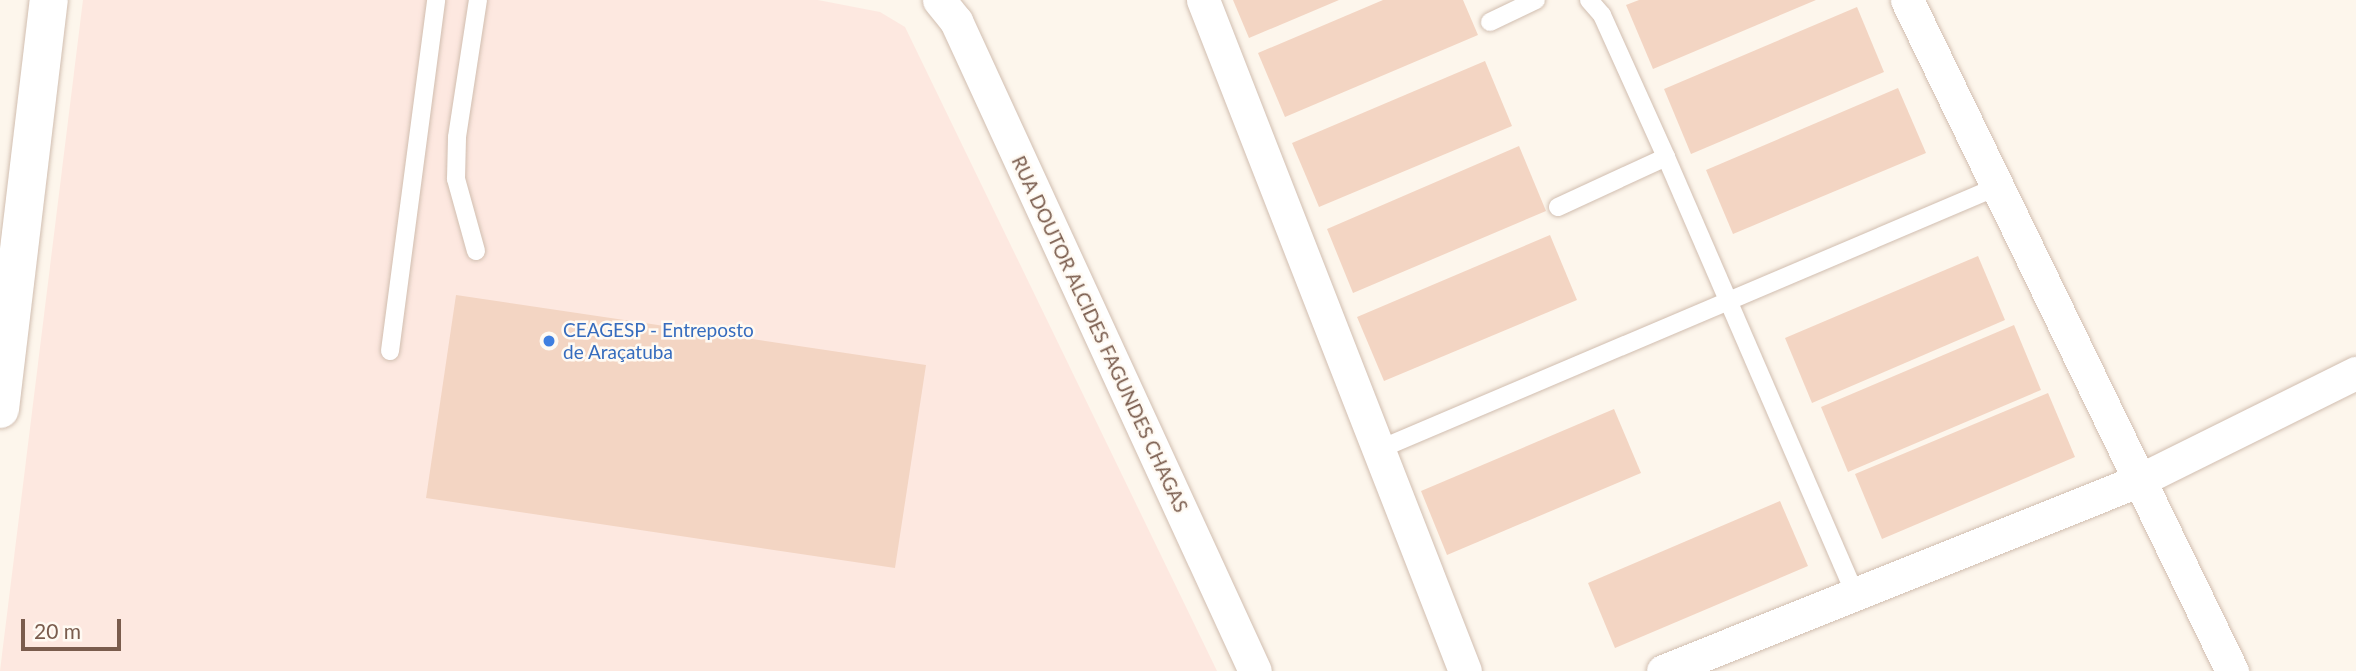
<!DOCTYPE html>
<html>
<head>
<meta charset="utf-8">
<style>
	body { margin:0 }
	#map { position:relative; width:2356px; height:671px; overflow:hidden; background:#fdf6ec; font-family:Lato,sans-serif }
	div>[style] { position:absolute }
	.commercial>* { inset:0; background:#fde8e0 }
	.building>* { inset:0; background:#f3d5c3 }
	.roads { filter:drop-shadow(0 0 2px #d1beb0) drop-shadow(0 0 2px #d1beb0) }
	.lane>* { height:18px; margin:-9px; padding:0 9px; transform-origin:9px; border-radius:9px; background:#fff }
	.street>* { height:33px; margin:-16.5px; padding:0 16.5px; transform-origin:16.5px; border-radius:16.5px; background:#fff }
	.secondary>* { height:38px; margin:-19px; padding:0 19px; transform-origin:19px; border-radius:19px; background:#fff }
	.dots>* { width:19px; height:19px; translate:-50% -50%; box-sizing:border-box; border:4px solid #fffaf3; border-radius:50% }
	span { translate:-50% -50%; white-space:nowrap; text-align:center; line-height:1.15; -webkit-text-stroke:5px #fffaf3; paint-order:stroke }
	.shop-label { font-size:19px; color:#366cbe }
	.left { translate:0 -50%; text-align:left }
	.street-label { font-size:19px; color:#7a5c4d }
	.scale { position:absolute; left:21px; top:619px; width:100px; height:32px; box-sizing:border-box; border:4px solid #7a5c4d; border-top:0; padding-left:9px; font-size:21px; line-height:24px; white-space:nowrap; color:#7a5c4d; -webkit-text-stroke:5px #fffaf3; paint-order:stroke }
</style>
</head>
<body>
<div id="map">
	<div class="commercial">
		<div style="clip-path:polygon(83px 0,818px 0,880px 12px,905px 27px,1217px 671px,0 671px)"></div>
	</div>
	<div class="building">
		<div style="clip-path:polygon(1233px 0,1339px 0,1249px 38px)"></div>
		<div style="clip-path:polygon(1383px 0,1463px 0,1478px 35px,1285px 117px,1258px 53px)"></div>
		<div style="clip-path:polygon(1639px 0,1816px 0,1653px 69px,1626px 5px)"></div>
		<div style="clip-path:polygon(1857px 7px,1884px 72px,1691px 154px,1664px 89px)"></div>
		<div style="clip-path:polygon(1485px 61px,1512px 126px,1319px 207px,1292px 143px)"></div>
		<div style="clip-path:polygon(1898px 88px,1926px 153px,1733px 234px,1706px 170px)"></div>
		<div style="clip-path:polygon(1519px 146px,1546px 211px,1353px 293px,1327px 229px)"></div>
		<div style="clip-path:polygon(1550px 235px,1577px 300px,1384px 381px,1357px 317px)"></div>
		<div style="clip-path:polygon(1978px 256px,2005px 320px,1812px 403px,1785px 338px)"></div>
		<div style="clip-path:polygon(456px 295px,926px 365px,895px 568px,426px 498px)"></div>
		<div style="clip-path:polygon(2014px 325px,2041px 390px,1848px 472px,1821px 407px)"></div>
		<div style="clip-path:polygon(2048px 393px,2075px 457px,1882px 539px,1855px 474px)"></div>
		<div style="clip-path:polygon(1614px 409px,1641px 473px,1447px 555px,1421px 491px)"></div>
		<div style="clip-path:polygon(1780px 501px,1808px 566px,1615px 648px,1588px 583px)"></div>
	</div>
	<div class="roads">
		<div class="lane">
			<div style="left:1589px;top:0;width:20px;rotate:49deg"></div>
			<div style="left:1602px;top:15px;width:156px;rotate:65.7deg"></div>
			<div style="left:1666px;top:157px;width:473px;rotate:66.6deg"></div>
			<div style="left:1490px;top:22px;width:51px;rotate:-25.6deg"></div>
			<div style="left:1558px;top:207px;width:119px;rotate:-24.8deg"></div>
			<div style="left:476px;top:251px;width:75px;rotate:-105.5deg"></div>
			<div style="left:456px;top:179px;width:42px;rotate:-88.6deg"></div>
			<div style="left:457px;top:137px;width:139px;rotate:-81.3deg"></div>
			<div style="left:390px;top:351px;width:354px;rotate:-82.5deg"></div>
			<div style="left:1380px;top:449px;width:673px;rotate:-23.02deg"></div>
		</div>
		<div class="street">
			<div style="left:939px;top:0;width:27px;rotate:51deg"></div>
			<div style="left:956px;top:21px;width:715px;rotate:65.3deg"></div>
			<div style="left:1203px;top:0;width:720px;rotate:68.67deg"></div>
			<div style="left:1907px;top:0;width:746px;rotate:64.16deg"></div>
			<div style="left:1663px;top:671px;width:514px;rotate:-21.82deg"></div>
			<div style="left:2140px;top:480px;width:241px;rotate:-26.4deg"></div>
		</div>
		<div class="secondary">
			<div style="left:0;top:409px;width:412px;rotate:-83.2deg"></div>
		</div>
	</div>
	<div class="dots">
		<div style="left:549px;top:341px;background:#3f7fe0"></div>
	</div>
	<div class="shop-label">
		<span class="left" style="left:563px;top:341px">CEAGESP - Entreposto<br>de Araçatuba</span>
	</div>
	<div class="street-label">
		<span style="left:1100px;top:334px;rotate:65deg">RUA DOUTOR ALCIDES FAGUNDES CHAGAS</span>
	</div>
	<div class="scale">20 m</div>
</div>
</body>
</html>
